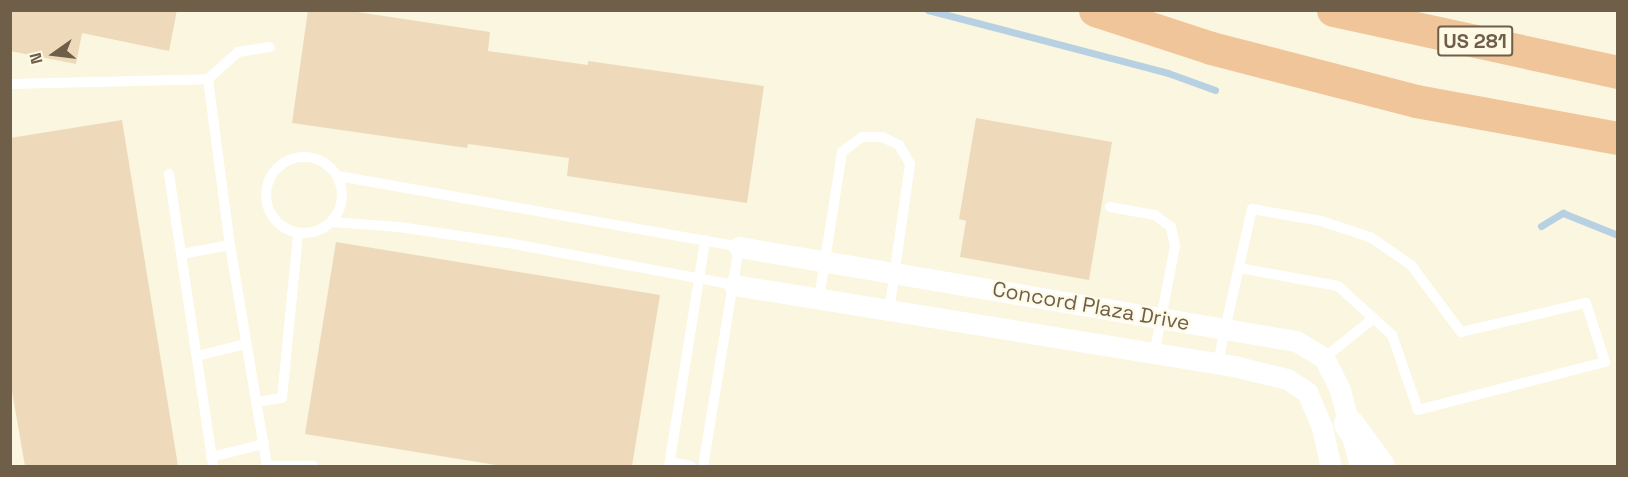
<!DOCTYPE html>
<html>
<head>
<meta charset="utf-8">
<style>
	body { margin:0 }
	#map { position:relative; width:1628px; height:477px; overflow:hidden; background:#faf6e0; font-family:"Space Grotesk",sans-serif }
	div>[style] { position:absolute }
	.stream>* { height:7px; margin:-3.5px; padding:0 3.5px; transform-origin:3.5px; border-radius:3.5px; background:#b7d1e2 }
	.building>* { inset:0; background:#eedaba }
	.service>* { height:10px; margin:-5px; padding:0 5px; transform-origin:5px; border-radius:5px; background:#fff }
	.service>.ring { margin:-5px; padding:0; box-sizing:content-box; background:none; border:10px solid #fff; border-radius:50% }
	.minor>* { height:21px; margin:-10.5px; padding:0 10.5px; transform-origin:10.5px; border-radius:10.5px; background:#fff }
	.secondary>* { height:30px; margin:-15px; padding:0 15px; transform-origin:15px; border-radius:15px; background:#fff }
	.motorway>* { height:33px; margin:-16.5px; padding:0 16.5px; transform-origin:16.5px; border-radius:16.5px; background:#f1c59a }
	span { translate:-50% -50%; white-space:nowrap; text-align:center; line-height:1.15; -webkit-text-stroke:4.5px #fefae6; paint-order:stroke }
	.shield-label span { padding:2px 4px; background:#fefae6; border:2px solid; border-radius:4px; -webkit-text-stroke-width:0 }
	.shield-label { font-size:20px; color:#6f5f49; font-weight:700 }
	.street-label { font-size:21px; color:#6f5f49 }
	.frame { position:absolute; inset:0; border:12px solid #6f5f49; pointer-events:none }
	.north { position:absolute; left:24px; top:24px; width:60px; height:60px; -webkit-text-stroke:4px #fefae6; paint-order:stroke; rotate:256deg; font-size:16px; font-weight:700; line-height:24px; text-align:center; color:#6f5f49 }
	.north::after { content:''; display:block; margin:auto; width:21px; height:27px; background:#6f5f49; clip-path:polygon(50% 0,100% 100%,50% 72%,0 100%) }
</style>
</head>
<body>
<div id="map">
	<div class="stream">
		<div style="left:928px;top:10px;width:248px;rotate:14.7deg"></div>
		<div style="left:1168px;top:73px;width:50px;rotate:19.9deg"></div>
		<div style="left:1541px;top:226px;width:26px;rotate:-31deg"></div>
		<div style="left:1563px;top:213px;width:59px;rotate:21.8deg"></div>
	</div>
	<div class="building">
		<div style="clip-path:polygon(10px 10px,177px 10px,169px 51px,82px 33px,76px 64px,10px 51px)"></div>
		<div style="clip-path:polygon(308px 10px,344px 10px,490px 32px,488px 51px,588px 65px,588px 61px,764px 86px,747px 203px,567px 176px,569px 158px,468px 144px,467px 148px,292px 123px)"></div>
		<div style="clip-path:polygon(976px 118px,1112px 142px,1089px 280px,960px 257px,966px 221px,959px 219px)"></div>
		<div style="clip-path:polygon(122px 120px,178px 466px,25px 466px,10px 380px,10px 138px)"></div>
		<div style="clip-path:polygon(336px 242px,660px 295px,632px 466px,502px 466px,305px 434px)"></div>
	</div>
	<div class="service">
		<div style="left:208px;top:79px;width:40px;rotate:-42deg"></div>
		<div style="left:238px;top:52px;width:32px;rotate:-9deg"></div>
		<div style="left:10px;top:84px;width:198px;rotate:-1.4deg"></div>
		<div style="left:208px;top:79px;width:167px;rotate:82.5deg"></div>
		<div style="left:230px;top:245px;width:223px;rotate:80.5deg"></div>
		<div class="ring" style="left:266px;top:157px;width:66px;height:66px"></div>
		<div style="left:169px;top:174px;width:295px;rotate:81.4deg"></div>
		<div style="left:338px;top:176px;width:407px;rotate:10deg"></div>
		<div style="left:739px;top:247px;width:222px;rotate:99.3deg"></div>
		<div style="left:1110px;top:207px;width:46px;rotate:10.1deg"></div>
		<div style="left:1155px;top:215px;width:20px;rotate:37deg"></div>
		<div style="left:1171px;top:227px;width:19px;rotate:78deg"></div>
		<div style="left:1175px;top:246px;width:111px;rotate:100.9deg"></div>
		<div style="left:332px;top:222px;width:67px;rotate:4.3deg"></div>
		<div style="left:399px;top:227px;width:110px;rotate:8.4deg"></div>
		<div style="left:508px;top:243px;width:230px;rotate:10.5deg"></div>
		<div style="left:182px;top:254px;width:49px;rotate:-10.6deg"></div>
		<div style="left:819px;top:298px;width:148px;rotate:-81deg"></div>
		<div style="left:842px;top:152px;width:25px;rotate:-37deg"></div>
		<div style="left:862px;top:137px;width:20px"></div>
		<div style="left:882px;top:137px;width:19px;rotate:25deg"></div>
		<div style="left:899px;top:145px;width:22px;rotate:60deg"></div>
		<div style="left:910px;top:164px;width:148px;rotate:98.1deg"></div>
		<div style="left:197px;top:356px;width:50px;rotate:-13.8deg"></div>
		<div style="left:1324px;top:358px;width:64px;rotate:-38.7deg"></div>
		<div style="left:1218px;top:364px;width:36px;rotate:-79deg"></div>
		<div style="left:1225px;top:329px;width:123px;rotate:-77.3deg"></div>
		<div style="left:1252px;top:209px;width:70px;rotate:9.9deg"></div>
		<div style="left:1321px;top:221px;width:52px;rotate:18.1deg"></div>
		<div style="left:1370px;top:237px;width:50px;rotate:34.3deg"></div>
		<div style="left:1411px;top:265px;width:84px;rotate:53.3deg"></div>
		<div style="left:1461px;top:332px;width:128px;rotate:-13.1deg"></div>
		<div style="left:1586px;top:303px;width:62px;rotate:72.1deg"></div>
		<div style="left:1605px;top:362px;width:193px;rotate:165.6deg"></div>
		<div style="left:1418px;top:410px;width:79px;rotate:-109.1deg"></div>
		<div style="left:1392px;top:335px;width:73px;rotate:-137.8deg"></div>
		<div style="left:1338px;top:286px;width:101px;rotate:-169.7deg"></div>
		<div style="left:256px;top:402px;width:26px;rotate:-9deg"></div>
		<div style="left:282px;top:398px;width:165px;rotate:-84.4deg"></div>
		<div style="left:211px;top:457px;width:55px;rotate:-13.8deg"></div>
		<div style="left:670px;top:462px;width:21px;rotate:11deg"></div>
		<div style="left:268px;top:466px;width:45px"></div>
		<div style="left:669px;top:466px;width:229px;rotate:-80.9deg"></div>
	</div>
	<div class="minor">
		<div style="left:739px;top:247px;width:565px;rotate:9.58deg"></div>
		<div style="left:1296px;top:341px;width:33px;rotate:31deg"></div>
		<div style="left:1324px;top:358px;width:36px;rotate:63deg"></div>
		<div style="left:1340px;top:390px;width:79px;rotate:75.3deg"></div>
		<div style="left:734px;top:285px;width:507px;rotate:9.2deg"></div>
		<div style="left:1234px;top:366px;width:55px;rotate:13.8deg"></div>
		<div style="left:1287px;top:379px;width:24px;rotate:33deg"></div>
		<div style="left:1307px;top:392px;width:39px;rotate:67deg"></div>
		<div style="left:1322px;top:428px;width:39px;rotate:77deg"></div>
	</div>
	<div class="secondary">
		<div style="left:1349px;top:424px;width:52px;rotate:53.6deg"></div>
	</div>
	<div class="motorway">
		<div style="left:1095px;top:10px;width:122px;rotate:18.1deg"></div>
		<div style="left:1211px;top:48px;width:212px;rotate:14.5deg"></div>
		<div style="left:1416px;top:101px;width:205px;rotate:10.4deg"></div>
		<div style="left:1333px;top:10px;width:292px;rotate:12.3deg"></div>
	</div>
	<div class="shield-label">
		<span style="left:1475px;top:41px">US 281</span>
	</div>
	<div class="street-label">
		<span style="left:1091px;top:306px;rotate:10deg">Concord Plaza Drive</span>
	</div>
	<div class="frame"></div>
	<div class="north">N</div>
</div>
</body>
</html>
